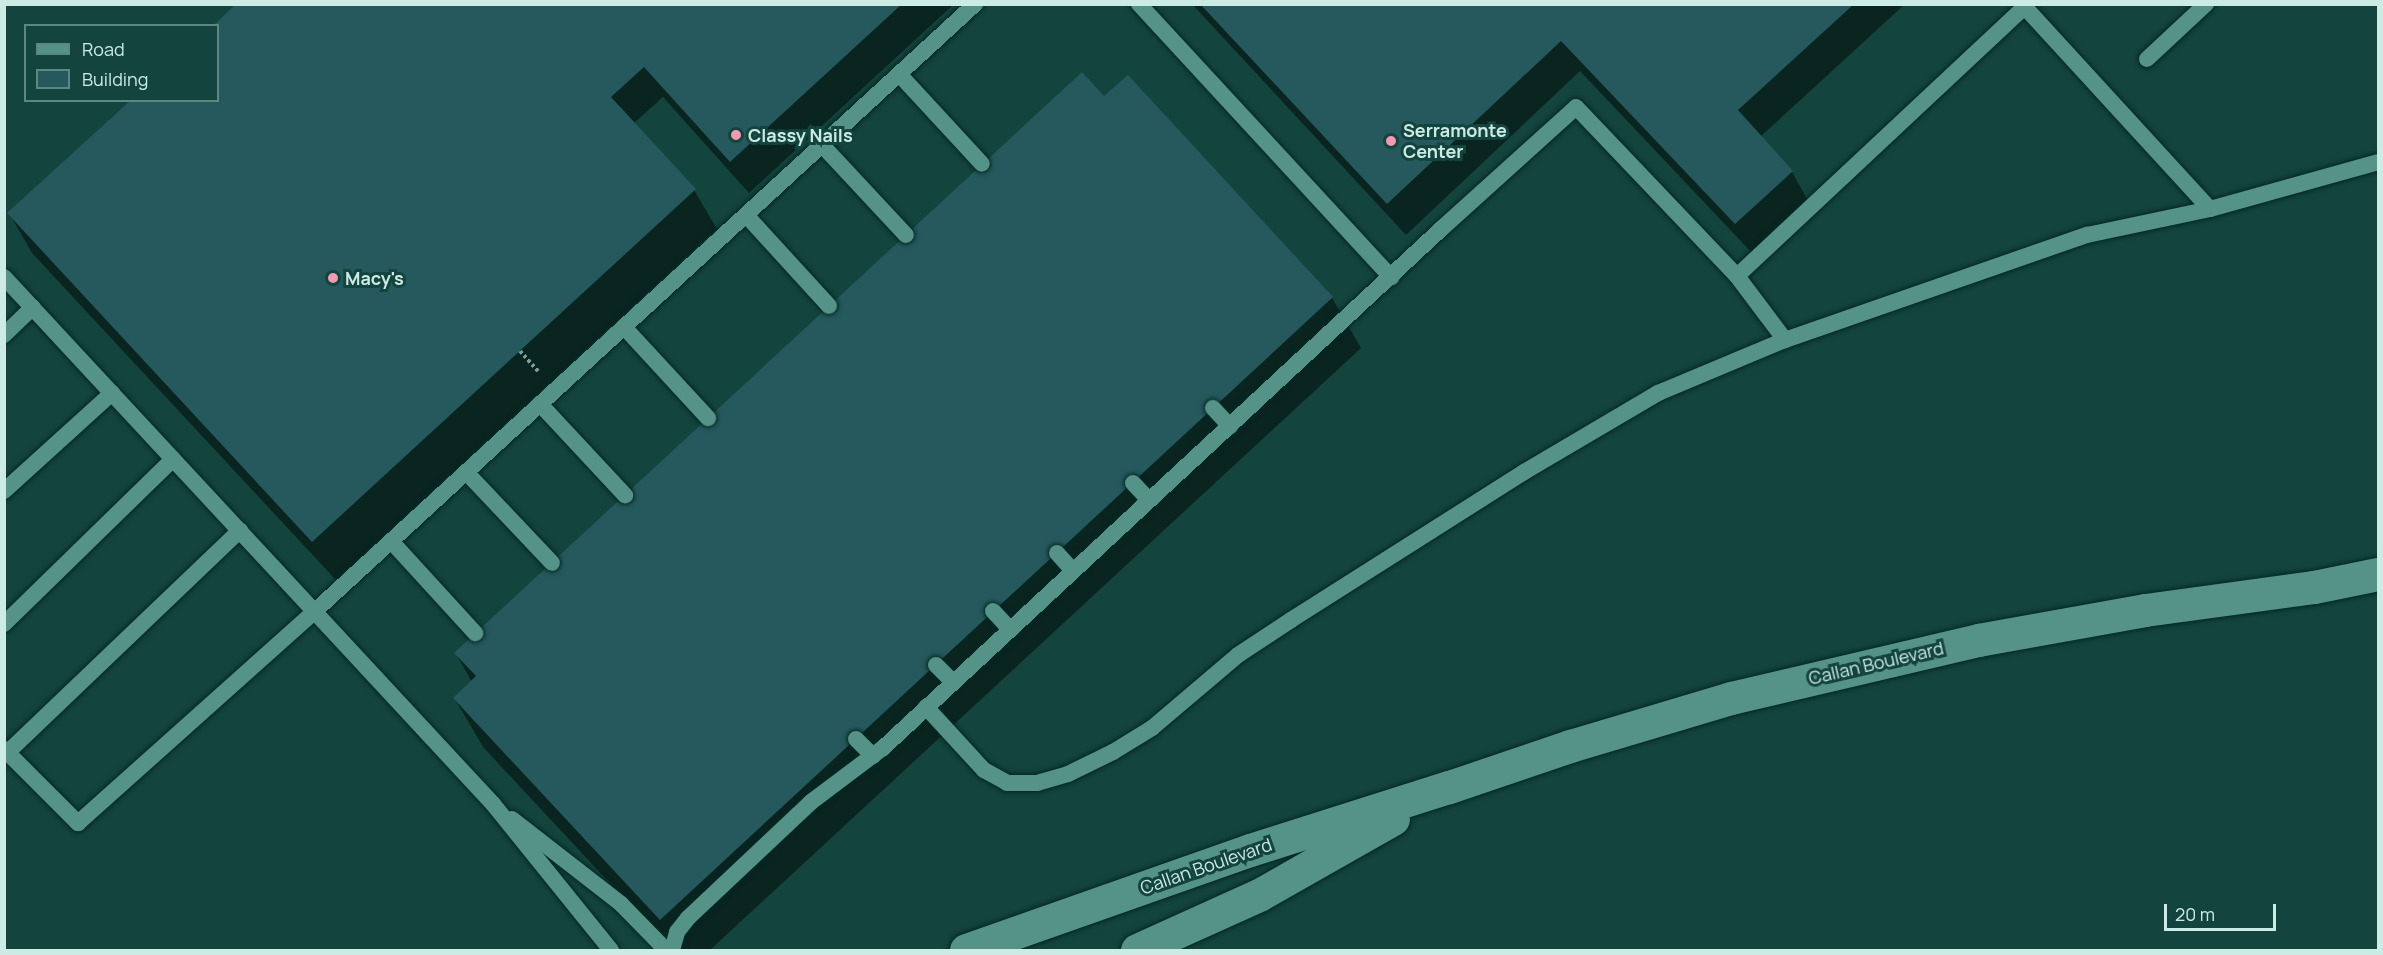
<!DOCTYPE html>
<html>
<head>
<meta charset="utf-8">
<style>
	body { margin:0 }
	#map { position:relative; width:2383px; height:955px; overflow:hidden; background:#13443d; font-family:Manrope,sans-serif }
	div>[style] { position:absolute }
	.shadow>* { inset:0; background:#0007 }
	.building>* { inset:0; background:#25595d }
	.path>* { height:4px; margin-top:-2px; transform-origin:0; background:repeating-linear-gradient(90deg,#789f99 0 3px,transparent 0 6px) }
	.roads { filter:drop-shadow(0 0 2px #052823) drop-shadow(0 0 2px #052823) }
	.lane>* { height:16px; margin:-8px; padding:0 8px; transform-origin:8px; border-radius:8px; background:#559389 }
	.secondary>* { height:33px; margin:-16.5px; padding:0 16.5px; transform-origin:16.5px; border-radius:16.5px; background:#559389 }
	.dots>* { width:16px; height:16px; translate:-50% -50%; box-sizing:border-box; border:3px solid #13443d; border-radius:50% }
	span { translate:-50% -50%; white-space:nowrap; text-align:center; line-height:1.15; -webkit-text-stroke:6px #13443d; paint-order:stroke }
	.poi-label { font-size:18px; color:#ccebe5; font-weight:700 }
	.left { translate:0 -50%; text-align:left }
	.street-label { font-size:18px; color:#ccebe5 }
	.frame { position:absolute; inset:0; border:6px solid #ccebe5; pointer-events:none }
	.legend { position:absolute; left:24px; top:24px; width:195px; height:78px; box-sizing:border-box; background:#13443d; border:2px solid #5d8780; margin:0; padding:8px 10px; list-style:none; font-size:18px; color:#ccebe5 }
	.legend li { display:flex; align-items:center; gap:12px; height:30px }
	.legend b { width:30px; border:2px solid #5d8780 }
	.scale { position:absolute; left:2164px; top:904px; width:112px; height:27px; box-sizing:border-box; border:3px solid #ccebe5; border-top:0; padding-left:8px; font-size:18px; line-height:21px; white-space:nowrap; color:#ccebe5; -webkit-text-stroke:4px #13443d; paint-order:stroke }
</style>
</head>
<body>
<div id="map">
	<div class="shadow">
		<div style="clip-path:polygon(238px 4px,954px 4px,749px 193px,663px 97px,633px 124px,694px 190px,717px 229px,336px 580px,32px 253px,9px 213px,218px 100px,218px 26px)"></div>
		<div style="clip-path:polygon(1192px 4px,1905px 4px,1760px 137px,1792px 172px,1810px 204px,1754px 255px,1580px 71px,1406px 235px)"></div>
		<div style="clip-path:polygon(1104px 98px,1332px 298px,1361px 348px,710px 950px,672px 950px,484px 748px,454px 698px,472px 682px,456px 654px)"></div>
	</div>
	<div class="building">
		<div style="clip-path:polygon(236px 4px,902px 4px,730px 162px,644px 67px,611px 97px,696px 189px,312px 542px,7px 213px,131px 100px,218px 100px,218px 26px,213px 26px)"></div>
		<div style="clip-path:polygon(1201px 5px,1853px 5px,1738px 110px,1793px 171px,1735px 224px,1561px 41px,1387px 204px)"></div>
		<div style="clip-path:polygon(1082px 72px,1104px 96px,1128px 75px,1333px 297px,660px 920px,453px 698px,476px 676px,454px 653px)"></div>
	</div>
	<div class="path">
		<div style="left:520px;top:351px;width:27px;rotate:48deg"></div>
	</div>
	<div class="roads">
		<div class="lane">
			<div style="left:1139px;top:4px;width:372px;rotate:47.3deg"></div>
			<div style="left:2022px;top:4px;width:278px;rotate:47.5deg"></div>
			<div style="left:2147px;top:59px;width:81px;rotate:-43deg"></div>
			<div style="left:899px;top:74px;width:122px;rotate:47.3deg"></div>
			<div style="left:822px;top:145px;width:123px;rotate:47deg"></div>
			<div style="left:746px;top:215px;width:123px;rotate:47.6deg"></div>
			<div style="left:1737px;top:276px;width:393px;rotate:-43.1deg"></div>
			<div style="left:4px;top:277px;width:719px;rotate:47.14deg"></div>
			<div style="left:493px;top:804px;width:188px;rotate:51.1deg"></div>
			<div style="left:624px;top:327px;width:124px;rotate:47.3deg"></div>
			<div style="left:4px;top:335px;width:40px;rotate:-44deg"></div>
			<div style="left:540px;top:404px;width:125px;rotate:47deg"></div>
			<div style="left:1213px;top:408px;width:25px;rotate:47deg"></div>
			<div style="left:466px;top:472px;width:125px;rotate:46.6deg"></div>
			<div style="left:1133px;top:483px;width:23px;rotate:47deg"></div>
			<div style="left:4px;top:491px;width:146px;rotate:-42.2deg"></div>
			<div style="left:391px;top:541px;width:125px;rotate:47.6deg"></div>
			<div style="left:1057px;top:553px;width:24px;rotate:48deg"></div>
			<div style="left:993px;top:611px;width:25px;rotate:47deg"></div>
			<div style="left:4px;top:624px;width:236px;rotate:-44.3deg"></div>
			<div style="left:936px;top:665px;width:24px;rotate:45deg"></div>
			<div style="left:926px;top:707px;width:86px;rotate:47.4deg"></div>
			<div style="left:984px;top:770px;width:26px;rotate:29deg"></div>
			<div style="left:1007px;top:783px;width:30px"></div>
			<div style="left:1037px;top:783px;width:32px;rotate:-16deg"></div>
			<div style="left:1068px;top:774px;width:50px;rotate:-26.1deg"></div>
			<div style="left:1113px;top:752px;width:46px;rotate:-31.6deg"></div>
			<div style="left:1152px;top:728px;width:113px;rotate:-40.3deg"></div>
			<div style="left:1238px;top:655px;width:64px;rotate:-33.4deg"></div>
			<div style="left:1291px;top:620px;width:276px;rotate:-32.4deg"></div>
			<div style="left:1524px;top:472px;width:156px;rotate:-30.5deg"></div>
			<div style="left:1658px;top:393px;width:138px;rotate:-22.7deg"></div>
			<div style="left:1785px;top:340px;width:320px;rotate:-19.2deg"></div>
			<div style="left:2087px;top:235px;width:126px;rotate:-11.9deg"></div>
			<div style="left:2210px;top:209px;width:174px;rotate:-15.6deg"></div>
			<div style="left:856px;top:739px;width:24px;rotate:45deg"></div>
			<div style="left:4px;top:749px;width:105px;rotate:45deg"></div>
			<div style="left:78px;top:823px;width:318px;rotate:-41.8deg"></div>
			<div style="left:315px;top:611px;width:897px;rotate:-42.6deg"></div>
			<div style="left:8px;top:752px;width:321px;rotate:-43.7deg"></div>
			<div style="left:512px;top:819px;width:138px;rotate:37.9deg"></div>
			<div style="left:621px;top:904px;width:64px;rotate:45.6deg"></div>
			<div style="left:672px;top:950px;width:19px;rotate:-74deg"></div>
			<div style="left:677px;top:932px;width:18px;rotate:-52deg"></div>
			<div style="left:688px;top:918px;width:169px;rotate:-43.3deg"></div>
			<div style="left:811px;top:802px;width:90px;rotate:-36.9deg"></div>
			<div style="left:883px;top:748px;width:761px;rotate:-42.92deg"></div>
			<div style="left:1440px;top:230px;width:183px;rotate:-42.1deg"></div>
			<div style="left:1576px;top:107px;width:233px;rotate:46.4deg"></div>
			<div style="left:1737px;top:276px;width:80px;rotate:53.1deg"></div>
		</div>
		<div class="secondary">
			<div style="left:966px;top:950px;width:301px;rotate:-19.4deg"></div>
			<div style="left:1250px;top:850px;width:209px;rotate:-17.6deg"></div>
			<div style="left:1449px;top:787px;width:128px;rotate:-18.7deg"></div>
			<div style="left:1570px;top:746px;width:168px;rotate:-16.6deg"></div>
			<div style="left:1731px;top:698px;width:254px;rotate:-13.2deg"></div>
			<div style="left:1978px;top:640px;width:170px;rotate:-10.2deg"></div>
			<div style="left:2145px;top:610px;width:171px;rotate:-7.8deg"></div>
			<div style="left:2314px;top:587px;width:65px;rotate:-11.5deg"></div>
			<div style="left:1137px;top:950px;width:134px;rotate:-24.3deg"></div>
			<div style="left:1259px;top:895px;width:154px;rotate:-29.6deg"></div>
		</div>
	</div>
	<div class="dots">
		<div style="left:736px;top:135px;background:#f19ab1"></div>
		<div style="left:1391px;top:141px;background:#f19ab1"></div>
		<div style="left:333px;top:278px;background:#f19ab1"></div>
	</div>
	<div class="poi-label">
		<span class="left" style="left:1403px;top:141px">Serramonte<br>Center</span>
		<span class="left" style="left:748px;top:135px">Classy Nails</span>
		<span class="left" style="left:345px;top:278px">Macy's</span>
	</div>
	<div class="street-label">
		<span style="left:1876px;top:663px;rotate:-13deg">Callan Boulevard</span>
		<span style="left:1206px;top:866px;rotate:-19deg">Callan Boulevard</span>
	</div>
	<div class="frame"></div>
	<ul class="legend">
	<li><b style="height:8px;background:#559389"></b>Road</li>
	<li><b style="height:16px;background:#25595d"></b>Building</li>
	</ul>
	<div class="scale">20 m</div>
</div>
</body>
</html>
